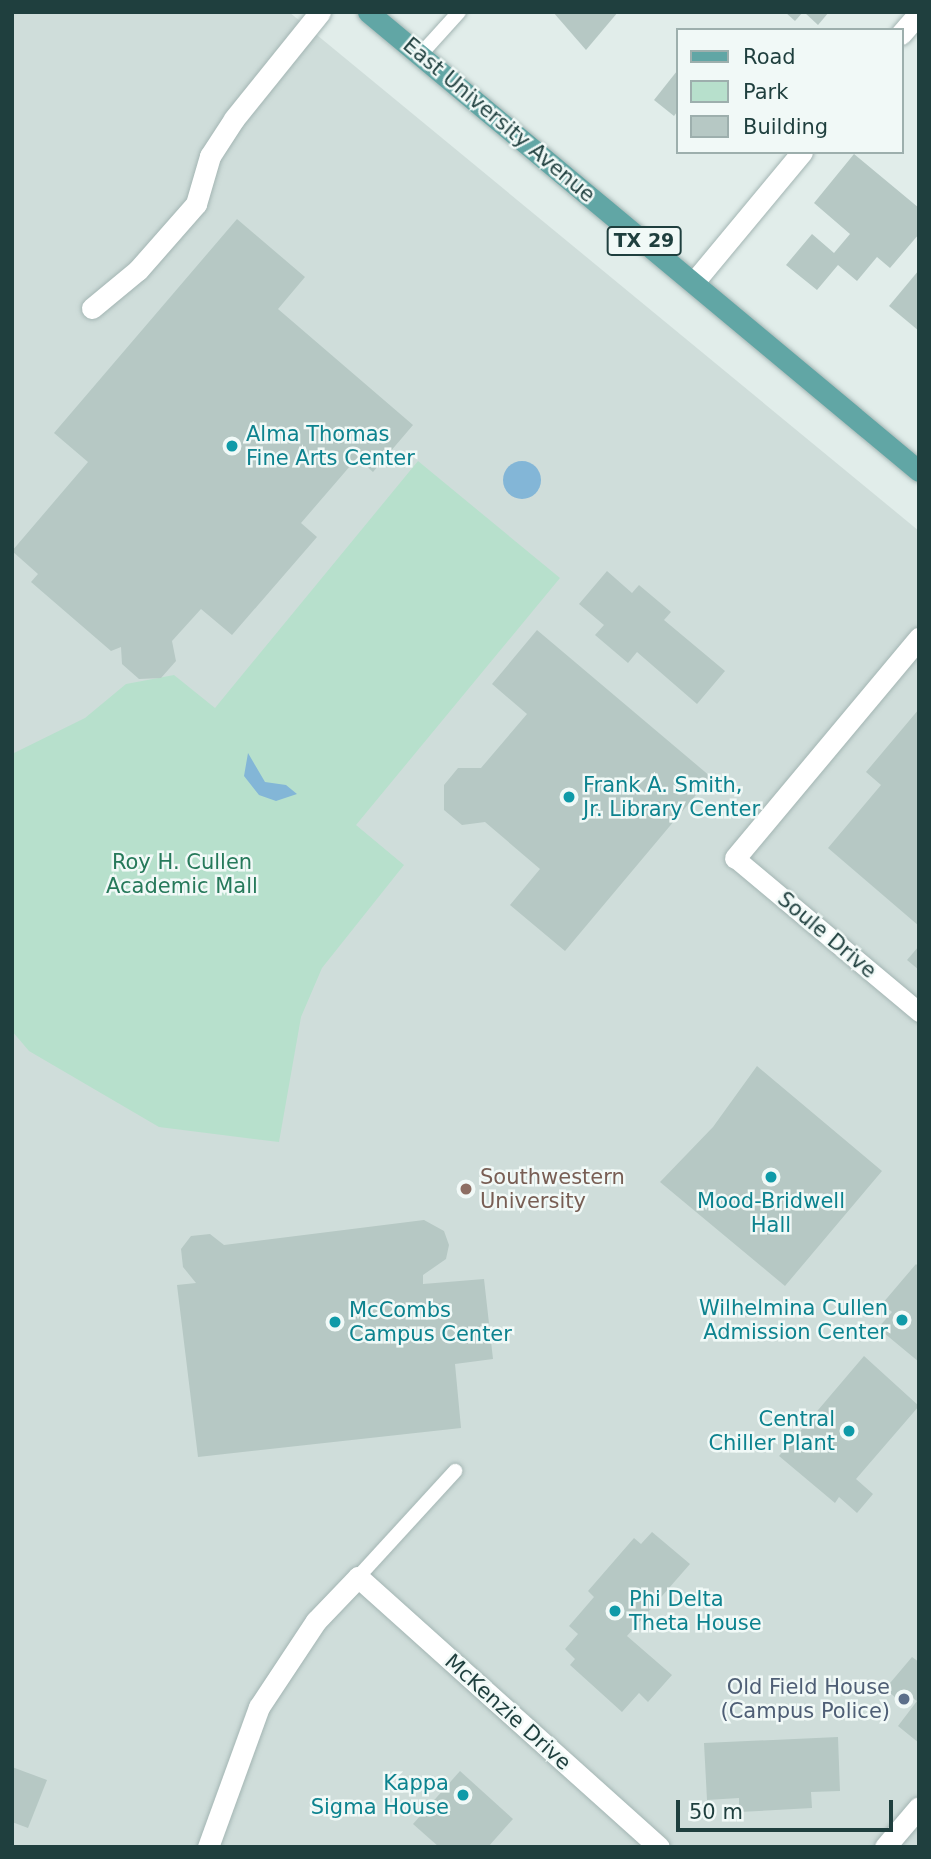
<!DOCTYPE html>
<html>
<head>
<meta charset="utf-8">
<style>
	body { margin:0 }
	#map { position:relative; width:931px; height:1859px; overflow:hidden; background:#e1edea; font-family:"DejaVu Sans",sans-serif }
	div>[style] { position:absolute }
	.built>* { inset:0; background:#cfddda }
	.green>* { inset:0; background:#b7e0cc }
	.water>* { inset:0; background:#83b6d7 }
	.round { border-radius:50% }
	.building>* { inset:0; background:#b6c8c4 }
	.roads { filter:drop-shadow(0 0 2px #a3b5b3) drop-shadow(0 0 2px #a3b5b3) }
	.service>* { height:14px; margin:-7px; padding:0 7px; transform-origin:7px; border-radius:7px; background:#fff }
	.pedestrian>* { height:19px; margin:-9.5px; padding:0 9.5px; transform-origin:9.5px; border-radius:9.5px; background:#fff }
	.minor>* { height:21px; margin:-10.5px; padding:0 10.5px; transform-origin:10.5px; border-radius:10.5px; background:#fff }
	.tertiary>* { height:21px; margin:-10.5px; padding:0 10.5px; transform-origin:10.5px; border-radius:10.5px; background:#fff }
	.primary>* { height:21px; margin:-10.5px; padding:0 10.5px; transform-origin:10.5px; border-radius:10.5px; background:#61a6a5 }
	.dots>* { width:19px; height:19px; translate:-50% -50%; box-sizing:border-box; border:4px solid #f1f9f7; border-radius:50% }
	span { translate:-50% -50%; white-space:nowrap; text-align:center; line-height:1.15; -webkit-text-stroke:5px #f1f9f7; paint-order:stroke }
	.shield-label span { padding:2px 5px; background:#f1f9f7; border:2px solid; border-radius:5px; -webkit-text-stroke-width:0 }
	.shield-label { font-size:19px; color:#1f3f3e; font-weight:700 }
	.street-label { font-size:21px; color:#1f3f3e }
	.culture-label { font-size:21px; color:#0d838f }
	.left { translate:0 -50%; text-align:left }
	.right { translate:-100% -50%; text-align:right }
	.park-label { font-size:21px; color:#26795a }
	.education-label { font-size:21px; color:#785e54 }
	.service-label { font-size:21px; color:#4e5e75 }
	.frame { position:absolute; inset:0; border:14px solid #1f3f3e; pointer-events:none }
	.legend { position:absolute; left:676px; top:28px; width:228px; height:126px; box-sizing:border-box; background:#f1f9f7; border:2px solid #9dafad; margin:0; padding:9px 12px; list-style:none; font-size:21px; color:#1f3f3e }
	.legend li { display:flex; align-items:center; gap:14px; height:35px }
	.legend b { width:35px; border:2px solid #9dafad }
	.scale { position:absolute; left:676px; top:1800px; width:217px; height:32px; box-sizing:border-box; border:4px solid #1f3f3e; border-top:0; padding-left:9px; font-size:21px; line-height:24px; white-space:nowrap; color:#1f3f3e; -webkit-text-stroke:5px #f1f9f7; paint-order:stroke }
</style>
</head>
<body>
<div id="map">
	<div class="built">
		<div style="clip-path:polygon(12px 12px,289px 12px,919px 531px,919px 1847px,12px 1847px)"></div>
	</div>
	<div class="green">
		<div style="clip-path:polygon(418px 461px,560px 578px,356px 825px,404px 865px,322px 968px,301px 1017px,279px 1142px,159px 1127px,29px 1051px,12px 1031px,12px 754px,85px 718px,126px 684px,174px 675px,215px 708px)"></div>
	</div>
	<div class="water">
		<div class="round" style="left:503px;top:461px;width:38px;height:38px"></div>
		<div style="clip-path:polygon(248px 753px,265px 782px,286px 785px,297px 794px,276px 801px,259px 795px,244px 776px)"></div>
	</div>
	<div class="building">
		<div style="clip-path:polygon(553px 12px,618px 12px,586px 50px)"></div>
		<div style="clip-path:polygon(785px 12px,803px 12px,795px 21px)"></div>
		<div style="clip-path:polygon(804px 12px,829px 12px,818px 25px)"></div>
		<div style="clip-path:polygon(677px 71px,677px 112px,674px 116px,654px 100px)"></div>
		<div style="clip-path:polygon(854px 154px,919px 208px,919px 234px,890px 268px,877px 257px,857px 281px,838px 265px,817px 290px,786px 265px,812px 234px,834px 253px,850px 234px,814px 203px)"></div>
		<div style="clip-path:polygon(237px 219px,305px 277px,278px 309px,413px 425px,373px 472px,357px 458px,301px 523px,317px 537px,232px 635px,201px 609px,172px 641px,176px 661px,161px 678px,139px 679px,122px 664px,121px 647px,111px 651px,31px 582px,38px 574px,12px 551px,88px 462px,54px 433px)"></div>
		<div style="clip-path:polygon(919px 270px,919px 331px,889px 306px)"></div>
		<div style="clip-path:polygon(607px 571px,632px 593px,639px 585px,671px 612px,664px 620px,725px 671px,697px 704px,637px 652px,628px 663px,595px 635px,604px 625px,579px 604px)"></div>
		<div style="clip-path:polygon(537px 630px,711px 777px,565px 951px,510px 905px,540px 869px,485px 822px,462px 825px,444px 810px,444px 785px,458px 768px,481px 768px,527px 714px,492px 684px)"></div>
		<div style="clip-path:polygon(919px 709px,919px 926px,828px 848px,881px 785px,866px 772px)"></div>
		<div style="clip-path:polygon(919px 946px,919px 970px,907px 960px)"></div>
		<div style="clip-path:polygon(757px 1066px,882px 1171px,785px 1286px,660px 1182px,713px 1127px)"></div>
		<div style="clip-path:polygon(424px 1220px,444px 1231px,449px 1245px,446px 1259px,423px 1275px,423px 1284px,484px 1279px,493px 1359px,455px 1364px,461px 1428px,198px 1457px,177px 1285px,196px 1283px,183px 1267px,181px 1249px,191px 1236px,210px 1234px,224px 1245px)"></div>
		<div style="clip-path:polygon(916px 1264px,919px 1267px,919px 1362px,878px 1328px,892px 1312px,882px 1304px)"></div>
		<div style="clip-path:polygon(864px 1356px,919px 1406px,856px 1479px,873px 1494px,857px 1513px,839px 1497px,835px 1503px,779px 1456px)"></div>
		<div style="clip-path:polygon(652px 1532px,690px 1564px,627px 1636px,672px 1675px,648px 1702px,639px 1693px,622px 1712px,570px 1665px,575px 1659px,565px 1649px,578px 1634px,569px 1626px,594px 1597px,588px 1591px,634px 1538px,641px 1544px)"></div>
		<div style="clip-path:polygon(912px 1657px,919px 1662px,919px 1743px,898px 1726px,917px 1701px,911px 1697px,905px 1705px,885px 1689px)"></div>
		<div style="clip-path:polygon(838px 1737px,840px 1791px,811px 1792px,812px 1808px,739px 1812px,739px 1798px,707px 1800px,704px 1743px)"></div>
		<div style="clip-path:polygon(12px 1767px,47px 1780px,28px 1828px,12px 1822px)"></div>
		<div style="clip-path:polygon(460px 1771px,513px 1819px,488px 1847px,439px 1847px,413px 1824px)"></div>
	</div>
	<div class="roads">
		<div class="service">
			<div style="left:420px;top:55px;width:58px;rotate:-47.8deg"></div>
			<div style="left:358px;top:1577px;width:144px;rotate:-47.5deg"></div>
		</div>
		<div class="pedestrian">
			<div style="left:735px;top:858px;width:240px;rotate:39.9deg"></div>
		</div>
		<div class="minor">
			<div style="left:901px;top:34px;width:28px;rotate:-49deg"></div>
			<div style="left:694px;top:282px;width:169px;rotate:-50.3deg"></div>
			<div style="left:92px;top:308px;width:60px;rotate:-39.6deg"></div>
			<div style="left:138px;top:270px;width:88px;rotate:-48.7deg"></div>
			<div style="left:196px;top:204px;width:50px;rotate:-73.7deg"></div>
			<div style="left:210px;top:156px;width:44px;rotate:-57deg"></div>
			<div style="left:234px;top:119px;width:137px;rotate:-51.2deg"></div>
			<div style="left:735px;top:858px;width:287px;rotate:-50.1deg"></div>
			<div style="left:208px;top:1847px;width:149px;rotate:-70deg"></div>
			<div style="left:259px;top:1707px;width:103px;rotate:-56.5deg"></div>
			<div style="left:316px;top:1621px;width:61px;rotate:-46.3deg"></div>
			<div style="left:358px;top:1577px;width:404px;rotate:41.9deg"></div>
		</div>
		<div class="tertiary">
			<div style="left:885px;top:1847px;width:52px;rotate:-49.6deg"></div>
		</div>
		<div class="primary">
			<div style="left:368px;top:12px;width:717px;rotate:39.8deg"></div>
		</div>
	</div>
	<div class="dots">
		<div style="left:232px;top:446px;background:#0f9aa8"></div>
		<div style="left:569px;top:797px;background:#0f9aa8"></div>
		<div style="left:771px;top:1177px;background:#0f9aa8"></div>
		<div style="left:466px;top:1189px;background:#8d6e63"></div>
		<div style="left:902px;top:1320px;background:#0f9aa8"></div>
		<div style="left:335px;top:1322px;background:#0f9aa8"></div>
		<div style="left:849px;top:1431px;background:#0f9aa8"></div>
		<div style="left:615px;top:1611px;background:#0f9aa8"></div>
		<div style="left:904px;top:1699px;background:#5c6f8a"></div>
		<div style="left:463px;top:1795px;background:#0f9aa8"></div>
	</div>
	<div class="shield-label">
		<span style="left:644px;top:241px">TX 29</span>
	</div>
	<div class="street-label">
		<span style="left:499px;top:120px;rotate:40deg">East University Avenue</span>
		<span style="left:827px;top:935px;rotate:40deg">Soule Drive</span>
		<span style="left:508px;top:1712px;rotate:42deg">McKenzie Drive</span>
	</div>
	<div class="culture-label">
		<span class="left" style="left:246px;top:446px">Alma Thomas<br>Fine Arts Center</span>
		<span class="left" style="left:583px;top:797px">Frank A. Smith,<br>Jr. Library Center</span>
		<span style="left:771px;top:1213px">Mood-Bridwell<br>Hall</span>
		<span class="right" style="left:888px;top:1320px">Wilhelmina Cullen<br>Admission Center</span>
		<span class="left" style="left:349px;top:1322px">McCombs<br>Campus Center</span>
		<span class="right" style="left:835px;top:1431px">Central<br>Chiller Plant</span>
		<span class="left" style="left:629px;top:1611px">Phi Delta<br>Theta House</span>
		<span class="right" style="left:449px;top:1795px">Kappa<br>Sigma House</span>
	</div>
	<div class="park-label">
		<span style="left:182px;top:874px">Roy H. Cullen<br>Academic Mall</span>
	</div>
	<div class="education-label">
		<span class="left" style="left:480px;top:1189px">Southwestern<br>University</span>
	</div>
	<div class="service-label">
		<span class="right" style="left:890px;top:1699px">Old Field House<br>(Campus Police)</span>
	</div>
	<div class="frame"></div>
	<ul class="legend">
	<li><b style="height:9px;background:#61a6a5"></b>Road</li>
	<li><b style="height:19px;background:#b7e0cc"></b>Park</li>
	<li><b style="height:19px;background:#b6c8c4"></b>Building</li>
	</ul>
	<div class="scale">50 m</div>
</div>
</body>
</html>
